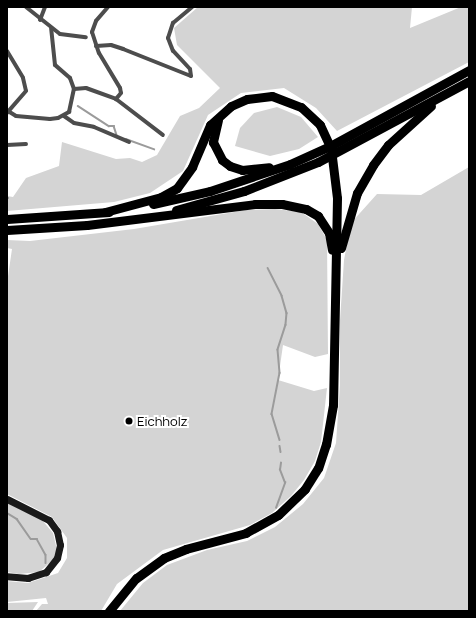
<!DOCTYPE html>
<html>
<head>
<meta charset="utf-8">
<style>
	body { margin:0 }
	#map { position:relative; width:476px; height:618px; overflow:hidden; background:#fff; font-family:Manrope,sans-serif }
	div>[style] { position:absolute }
	.green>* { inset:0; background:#d4d4d4 }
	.stream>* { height:1.5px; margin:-0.75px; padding:0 0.75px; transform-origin:0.75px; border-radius:0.75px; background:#9b9b9b }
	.street>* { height:4px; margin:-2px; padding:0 2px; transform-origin:2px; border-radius:2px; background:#4d4d4d }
	.secondary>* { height:7px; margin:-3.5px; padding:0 3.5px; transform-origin:3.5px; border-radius:3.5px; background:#1a1a1a }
	.highway>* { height:9px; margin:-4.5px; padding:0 4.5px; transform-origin:4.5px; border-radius:4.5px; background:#000 }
	.dots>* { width:11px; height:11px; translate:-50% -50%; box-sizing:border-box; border:2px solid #fff; border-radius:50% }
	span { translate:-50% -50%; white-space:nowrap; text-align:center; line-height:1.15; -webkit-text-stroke:4px #fff; paint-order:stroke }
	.poi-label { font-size:13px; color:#000 }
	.left { translate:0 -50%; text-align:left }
	.frame { position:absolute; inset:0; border:8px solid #000; pointer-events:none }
</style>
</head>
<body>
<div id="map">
	<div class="green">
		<div style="clip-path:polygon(198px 7px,412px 7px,410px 28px,461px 7px,469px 7px,469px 62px,337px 131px,316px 108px,284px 88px,241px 93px,208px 115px,183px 171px,150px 193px,114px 202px,7px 211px,7px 196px,13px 197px,26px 178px,59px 166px,62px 142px,116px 159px,130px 158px,142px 162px,157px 155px,180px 116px,199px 108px,220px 88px,177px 45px,174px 28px)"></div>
		<div style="clip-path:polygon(277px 107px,301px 117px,318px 137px,299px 149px,270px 156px,235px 146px,240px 128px,254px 113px)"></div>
		<div style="clip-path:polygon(469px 167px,469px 611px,120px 611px,143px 583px,167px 565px,207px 550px,247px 541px,275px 527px,303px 504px,324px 478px,336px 443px,340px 385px,340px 320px,344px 260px,351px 223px,377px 194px,421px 195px)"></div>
		<div style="clip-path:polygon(275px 209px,301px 212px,318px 224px,327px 240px,328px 354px,315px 357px,283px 345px,278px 380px,314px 391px,327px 388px,321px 442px,315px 461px,304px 480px,291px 496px,272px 513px,250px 525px,163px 550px,117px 584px,101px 611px,36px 611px,42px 604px,48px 604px,46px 598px,7px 602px,7px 581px,28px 583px,58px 573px,67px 558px,67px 538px,52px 517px,7px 494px,7px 283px,12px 249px,7px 248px,7px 240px,30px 241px,134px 229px,246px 210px)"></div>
		<div style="clip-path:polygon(7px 503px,42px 520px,53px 533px,57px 550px,54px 559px,39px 572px,19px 574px,7px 572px)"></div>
		<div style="clip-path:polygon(38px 602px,32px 611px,7px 611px,7px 603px)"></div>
	</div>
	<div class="stream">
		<div style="left:78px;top:106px;width:37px;rotate:33deg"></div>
		<div style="left:109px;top:126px;width:5px"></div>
		<div style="left:114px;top:126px;width:9px;rotate:72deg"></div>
		<div style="left:126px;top:139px;width:30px;rotate:20deg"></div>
		<div style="left:7px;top:198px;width:1px"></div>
		<div style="left:268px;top:268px;width:31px;rotate:63deg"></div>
		<div style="left:282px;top:296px;width:18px;rotate:74deg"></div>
		<div style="left:287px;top:313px;width:12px;rotate:95deg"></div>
		<div style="left:286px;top:325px;width:26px;rotate:108deg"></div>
		<div style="left:278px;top:350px;width:23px;rotate:85deg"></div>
		<div style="left:280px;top:373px;width:42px;rotate:101deg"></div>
		<div style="left:272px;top:414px;width:27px;rotate:73deg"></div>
		<div style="left:280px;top:446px;width:6px;rotate:81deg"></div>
		<div style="left:276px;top:508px;width:27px;rotate:-70deg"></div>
		<div style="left:285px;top:483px;width:14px;rotate:-111deg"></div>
		<div style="left:280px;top:470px;width:7px;rotate:-82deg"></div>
		<div style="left:7px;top:513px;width:12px;rotate:31deg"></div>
		<div style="left:17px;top:519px;width:24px;rotate:55deg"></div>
		<div style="left:31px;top:539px;width:6px"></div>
		<div style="left:37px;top:539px;width:18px;rotate:61deg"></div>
		<div style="left:46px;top:555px;width:8px;rotate:90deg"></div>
	</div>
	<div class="street">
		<div style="left:26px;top:7px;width:43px;rotate:38.5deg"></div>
		<div style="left:60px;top:34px;width:26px;rotate:7deg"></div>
		<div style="left:108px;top:7px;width:18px;rotate:131deg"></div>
		<div style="left:96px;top:21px;width:12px;rotate:110deg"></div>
		<div style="left:92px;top:32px;width:22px;rotate:72deg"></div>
		<div style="left:99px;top:53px;width:41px;rotate:59deg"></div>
		<div style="left:120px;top:88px;width:5px;rotate:79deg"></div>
		<div style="left:121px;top:93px;width:8px;rotate:130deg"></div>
		<div style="left:40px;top:20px;width:14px;rotate:-69deg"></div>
		<div style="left:96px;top:46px;width:15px;rotate:-4deg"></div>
		<div style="left:111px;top:45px;width:13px;rotate:18deg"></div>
		<div style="left:123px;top:49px;width:73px;rotate:21.7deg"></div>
		<div style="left:191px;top:76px;width:7px;rotate:-98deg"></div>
		<div style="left:190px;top:69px;width:25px;rotate:-133deg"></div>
		<div style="left:173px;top:51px;width:14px;rotate:-111deg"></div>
		<div style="left:168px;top:38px;width:16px;rotate:-72deg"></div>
		<div style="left:173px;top:23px;width:25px;rotate:-40deg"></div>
		<div style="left:7px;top:51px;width:31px;rotate:59deg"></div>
		<div style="left:23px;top:78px;width:13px;rotate:77deg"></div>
		<div style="left:26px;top:91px;width:29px;rotate:131deg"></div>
		<div style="left:74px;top:89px;width:12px;rotate:-5deg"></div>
		<div style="left:86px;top:88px;width:32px;rotate:20deg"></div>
		<div style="left:116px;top:99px;width:59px;rotate:37.5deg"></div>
		<div style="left:8px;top:111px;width:9px;rotate:32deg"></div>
		<div style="left:16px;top:116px;width:34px;rotate:5deg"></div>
		<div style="left:50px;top:119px;width:8px;rotate:-7deg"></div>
		<div style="left:58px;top:118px;width:13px;rotate:-29deg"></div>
		<div style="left:69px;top:112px;width:24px;rotate:-78deg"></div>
		<div style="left:74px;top:89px;width:12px;rotate:-110deg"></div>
		<div style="left:70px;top:78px;width:20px;rotate:-139deg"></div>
		<div style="left:55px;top:65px;width:37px;rotate:-96deg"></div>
		<div style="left:64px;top:116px;width:12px;rotate:35deg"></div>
		<div style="left:74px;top:123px;width:20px;rotate:11deg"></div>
		<div style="left:94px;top:127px;width:38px;rotate:23deg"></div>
		<div style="left:7px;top:145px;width:19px;rotate:-3deg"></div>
	</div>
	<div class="secondary">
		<div style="left:7px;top:499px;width:47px;rotate:26.6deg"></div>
		<div style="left:49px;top:520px;width:14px;rotate:54deg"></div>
		<div style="left:57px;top:531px;width:14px;rotate:78deg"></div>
		<div style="left:60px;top:545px;width:13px;rotate:103deg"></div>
		<div style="left:57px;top:558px;width:18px;rotate:128deg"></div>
		<div style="left:46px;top:572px;width:19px;rotate:162deg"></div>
		<div style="left:28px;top:578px;width:21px;rotate:-175deg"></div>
	</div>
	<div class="highway">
		<div style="left:218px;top:120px;width:23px;rotate:103deg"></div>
		<div style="left:213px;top:142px;width:20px;rotate:63deg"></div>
		<div style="left:222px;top:160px;width:10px;rotate:37deg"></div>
		<div style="left:230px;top:166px;width:13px;rotate:18deg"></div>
		<div style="left:242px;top:170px;width:27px;rotate:-6deg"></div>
		<div style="left:153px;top:204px;width:58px;rotate:-12.8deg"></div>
		<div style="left:210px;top:191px;width:84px;rotate:-18.6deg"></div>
		<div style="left:290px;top:164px;width:46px;rotate:-24.3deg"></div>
		<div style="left:332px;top:145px;width:156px;rotate:-28.7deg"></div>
		<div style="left:176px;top:210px;width:71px;rotate:-15.6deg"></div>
		<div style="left:244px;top:191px;width:79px;rotate:-21.4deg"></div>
		<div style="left:318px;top:162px;width:171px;rotate:-28.2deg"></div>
		<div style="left:105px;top:212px;width:58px;rotate:-15deg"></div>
		<div style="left:161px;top:197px;width:18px;rotate:-29deg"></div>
		<div style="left:177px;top:188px;width:26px;rotate:-54deg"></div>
		<div style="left:192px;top:167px;width:46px;rotate:-66.8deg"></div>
		<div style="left:210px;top:125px;width:28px;rotate:-42deg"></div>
		<div style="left:231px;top:106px;width:17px;rotate:-24deg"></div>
		<div style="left:247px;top:99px;width:25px;rotate:-7deg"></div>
		<div style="left:272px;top:96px;width:31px;rotate:21deg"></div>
		<div style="left:301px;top:107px;width:26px;rotate:43deg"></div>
		<div style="left:320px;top:125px;width:26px;rotate:65deg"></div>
		<div style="left:331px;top:149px;width:49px;rotate:83deg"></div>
		<div style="left:337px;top:198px;width:207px;rotate:91.1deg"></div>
		<div style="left:333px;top:405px;width:40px;rotate:100deg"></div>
		<div style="left:326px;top:444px;width:25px;rotate:108deg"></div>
		<div style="left:318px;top:468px;width:25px;rotate:122deg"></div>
		<div style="left:305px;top:489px;width:37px;rotate:136deg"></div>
		<div style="left:278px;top:515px;width:37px;rotate:151deg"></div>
		<div style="left:246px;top:533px;width:62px;rotate:165.1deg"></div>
		<div style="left:186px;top:549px;width:24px;rotate:158deg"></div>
		<div style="left:164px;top:558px;width:34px;rotate:144deg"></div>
		<div style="left:136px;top:578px;width:43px;rotate:129.3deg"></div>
		<div style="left:7px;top:219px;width:102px;rotate:-3.9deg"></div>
		<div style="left:7px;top:230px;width:80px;rotate:-3.6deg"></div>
		<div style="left:87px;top:225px;width:169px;rotate:-7.1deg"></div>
		<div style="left:255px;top:204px;width:27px"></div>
		<div style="left:282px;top:204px;width:25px;rotate:12deg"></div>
		<div style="left:306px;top:209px;width:14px;rotate:30deg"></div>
		<div style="left:318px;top:216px;width:20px;rotate:57deg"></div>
		<div style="left:329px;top:233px;width:17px;rotate:80deg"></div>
		<div style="left:341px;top:248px;width:57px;rotate:-73.8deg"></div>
		<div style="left:357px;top:193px;width:32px;rotate:-60deg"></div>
		<div style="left:373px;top:165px;width:25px;rotate:-53deg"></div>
		<div style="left:388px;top:145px;width:58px;rotate:-42.2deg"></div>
	</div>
	<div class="dots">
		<div style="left:129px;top:421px;background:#000"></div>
	</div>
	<div class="poi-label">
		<span class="left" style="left:137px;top:421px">Eichholz</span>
	</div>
	<div class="frame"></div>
</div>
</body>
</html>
